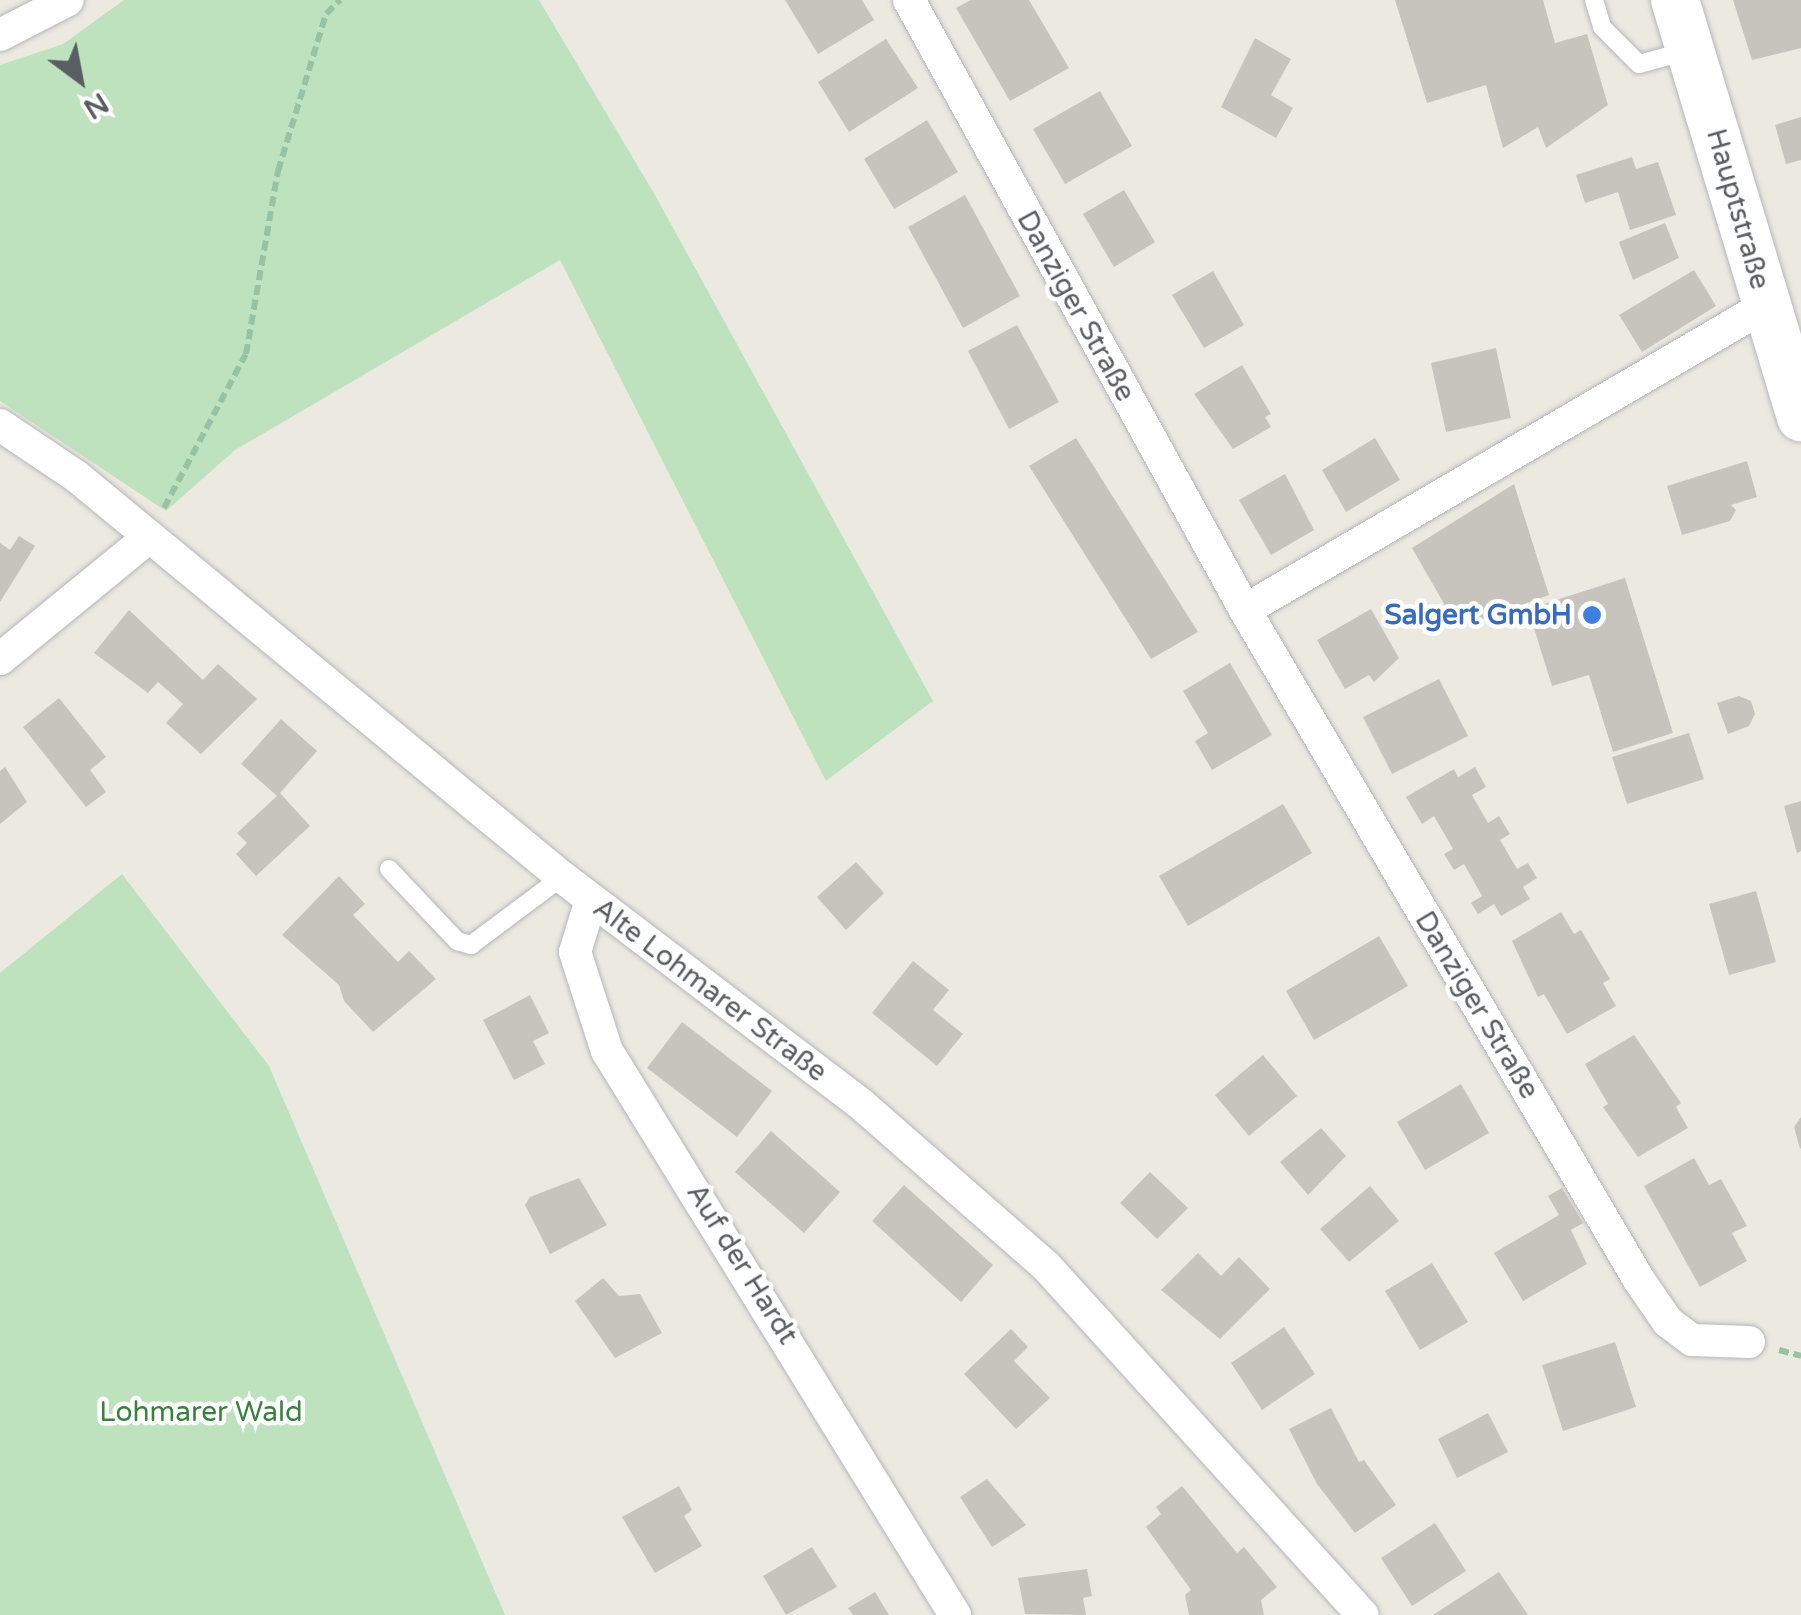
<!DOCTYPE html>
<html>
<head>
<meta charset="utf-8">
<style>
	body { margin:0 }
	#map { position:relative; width:1801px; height:1615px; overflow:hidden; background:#ece9e1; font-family:"Varela Round",sans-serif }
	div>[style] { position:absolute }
	.green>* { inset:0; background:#bfe2be }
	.building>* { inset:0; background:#c7c4be }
	.path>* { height:6px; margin-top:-3px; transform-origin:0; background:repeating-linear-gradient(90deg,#98c2a4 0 10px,transparent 0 15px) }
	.roads { filter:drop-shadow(0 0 2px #b4b7bb) drop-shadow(0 0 2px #b4b7bb) }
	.service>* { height:18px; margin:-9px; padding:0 9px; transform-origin:9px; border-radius:9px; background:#fff }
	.minor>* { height:32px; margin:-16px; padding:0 16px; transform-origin:16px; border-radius:16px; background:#fff }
	.secondary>* { height:48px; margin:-24px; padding:0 24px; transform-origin:24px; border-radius:24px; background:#fff }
	.dots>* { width:28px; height:28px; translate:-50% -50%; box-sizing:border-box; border:5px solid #fff; border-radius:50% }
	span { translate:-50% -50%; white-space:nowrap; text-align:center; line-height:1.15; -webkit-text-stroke:9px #fff; paint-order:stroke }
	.street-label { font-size:28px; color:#5a5d61 }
	.shop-label { font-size:28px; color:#366cbe; font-weight:700 }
	.right { translate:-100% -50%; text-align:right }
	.park-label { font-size:28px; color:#39813c }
	.north { position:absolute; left:30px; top:30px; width:100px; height:100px; -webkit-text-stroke:8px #fff; paint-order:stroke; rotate:148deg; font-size:28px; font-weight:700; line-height:40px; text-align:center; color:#5a5d61 }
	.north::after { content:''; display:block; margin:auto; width:35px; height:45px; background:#5a5d61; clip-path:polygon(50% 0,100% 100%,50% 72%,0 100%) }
</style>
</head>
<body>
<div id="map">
	<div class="green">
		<div style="clip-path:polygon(124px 0,539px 0,655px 195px,933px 701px,826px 781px,560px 260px,235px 450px,166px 511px,0 401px,0 65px,63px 44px)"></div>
		<div style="clip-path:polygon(122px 874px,269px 1066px,505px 1615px,0 1615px,0 973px)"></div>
	</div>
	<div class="building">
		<div style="clip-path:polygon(785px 0,862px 0,874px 20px,818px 54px)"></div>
		<div style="clip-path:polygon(971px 0,1029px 0,1069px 68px,1010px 101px,956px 8px)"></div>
		<div style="clip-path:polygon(1395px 0,1543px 0,1555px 43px,1587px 34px,1608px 105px,1546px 148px,1538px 127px,1503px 148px,1486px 85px,1427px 103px)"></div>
		<div style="clip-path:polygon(1733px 0,1801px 0,1801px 48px,1752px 60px)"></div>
		<div style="clip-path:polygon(1255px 38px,1291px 59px,1271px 95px,1293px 108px,1276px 138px,1221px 107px)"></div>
		<div style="clip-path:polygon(886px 39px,918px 88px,849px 132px,818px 82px)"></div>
		<div style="clip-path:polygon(1100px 91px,1132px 146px,1065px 184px,1033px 129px)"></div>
		<div style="clip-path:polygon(1801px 117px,1801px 160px,1786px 164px,1775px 125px)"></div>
		<div style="clip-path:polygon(927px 120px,958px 172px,894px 209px,864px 159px)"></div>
		<div style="clip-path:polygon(1632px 157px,1636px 169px,1658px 162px,1676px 215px,1630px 230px,1618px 192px,1585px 203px,1576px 175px)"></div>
		<div style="clip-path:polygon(1124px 190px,1155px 242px,1114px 267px,1083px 214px)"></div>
		<div style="clip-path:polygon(965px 195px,1020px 296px,963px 328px,908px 227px)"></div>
		<div style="clip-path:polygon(1665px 223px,1679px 258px,1633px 280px,1619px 242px)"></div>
		<div style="clip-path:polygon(1694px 270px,1716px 306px,1642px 352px,1619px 315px)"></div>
		<div style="clip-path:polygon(1213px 271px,1244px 325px,1204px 348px,1172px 295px)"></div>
		<div style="clip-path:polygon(1017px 325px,1059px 402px,1009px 429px,968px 351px)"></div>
		<div style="clip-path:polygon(1496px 348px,1511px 418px,1446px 432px,1431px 363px)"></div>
		<div style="clip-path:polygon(1242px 365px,1271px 414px,1265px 417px,1271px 427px,1233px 449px,1194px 394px)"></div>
		<div style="clip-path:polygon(1076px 438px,1198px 632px,1151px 659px,1029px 466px)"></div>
		<div style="clip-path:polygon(1375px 438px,1400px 480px,1346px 512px,1322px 470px)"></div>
		<div style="clip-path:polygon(1747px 461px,1757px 497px,1731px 505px,1736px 510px,1730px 521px,1682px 535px,1667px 486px)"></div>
		<div style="clip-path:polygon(1285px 474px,1314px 530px,1271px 555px,1239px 500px)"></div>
		<div style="clip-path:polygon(1514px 484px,1549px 595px,1458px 628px,1412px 548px)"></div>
		<div style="clip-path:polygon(19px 536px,35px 546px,0 602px,0 543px,10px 550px)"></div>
		<div style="clip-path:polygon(1625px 578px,1673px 733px,1613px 752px,1589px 675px,1552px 686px,1528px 609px)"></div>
		<div style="clip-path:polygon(1371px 609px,1399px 658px,1374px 682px,1369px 675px,1345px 689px,1317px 640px)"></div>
		<div style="clip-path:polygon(129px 610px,203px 680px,218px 664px,257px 699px,201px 754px,166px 723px,183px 704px,158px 682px,148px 693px,94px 653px)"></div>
		<div style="clip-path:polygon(1230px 663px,1272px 735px,1212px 770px,1195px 741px,1208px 733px,1183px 691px)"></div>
		<div style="clip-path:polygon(1439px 679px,1468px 736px,1392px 774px,1363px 717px)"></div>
		<div style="clip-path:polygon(1739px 696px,1751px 701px,1755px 714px,1749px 726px,1728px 734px,1717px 703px)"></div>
		<div style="clip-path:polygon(59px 698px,106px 757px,90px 770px,106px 792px,86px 807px,23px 727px)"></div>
		<div style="clip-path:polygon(281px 719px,317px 751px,280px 793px,310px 826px,256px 876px,236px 854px,247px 843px,237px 833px,277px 796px,241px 764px)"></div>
		<div style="clip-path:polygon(1689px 733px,1704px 779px,1627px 804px,1612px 757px)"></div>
		<div style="clip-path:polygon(5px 767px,27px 802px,0 824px,0 771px)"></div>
		<div style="clip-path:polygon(1475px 767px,1486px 787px,1472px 795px,1488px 823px,1499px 816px,1510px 834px,1500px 840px,1517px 869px,1528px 863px,1537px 878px,1523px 887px,1530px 899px,1501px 916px,1494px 904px,1478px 914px,1471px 903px,1482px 896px,1464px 864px,1454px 870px,1444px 854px,1453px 849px,1434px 816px,1422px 824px,1406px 797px,1454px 769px,1458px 777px)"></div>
		<div style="clip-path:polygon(1801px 801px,1801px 851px,1797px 853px,1784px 806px)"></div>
		<div style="clip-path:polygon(1283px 804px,1312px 853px,1188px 926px,1159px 876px)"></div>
		<div style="clip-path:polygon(856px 862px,884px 893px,846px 930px,817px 897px)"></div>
		<div style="clip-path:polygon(339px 876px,365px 904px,353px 915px,398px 962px,409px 951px,436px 979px,373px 1032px,344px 1001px,339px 985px,282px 935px)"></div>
		<div style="clip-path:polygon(1756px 891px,1776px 962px,1729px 975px,1709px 904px)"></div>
		<div style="clip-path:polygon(1561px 912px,1574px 934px,1581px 930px,1610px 979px,1603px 983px,1616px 1006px,1567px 1034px,1544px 994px,1538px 997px,1512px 941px)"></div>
		<div style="clip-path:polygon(1379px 936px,1408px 986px,1314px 1040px,1286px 991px)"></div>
		<div style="clip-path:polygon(913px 961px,949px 990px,933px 1010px,963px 1034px,937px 1066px,872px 1013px)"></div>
		<div style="clip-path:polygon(530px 995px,549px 1033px,533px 1041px,545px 1064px,514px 1080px,483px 1020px)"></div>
		<div style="clip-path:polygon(682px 1022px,772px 1091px,737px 1137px,647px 1068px)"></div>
		<div style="clip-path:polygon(1634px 1035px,1681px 1103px,1676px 1107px,1688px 1128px,1638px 1157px,1603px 1107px,1608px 1104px,1585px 1064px)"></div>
		<div style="clip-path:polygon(1263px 1055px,1297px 1096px,1249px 1136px,1215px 1095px)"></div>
		<div style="clip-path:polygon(1461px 1084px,1489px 1133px,1425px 1170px,1397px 1122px)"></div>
		<div style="clip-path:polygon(1801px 1117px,1801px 1148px,1800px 1149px,1794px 1127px)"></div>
		<div style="clip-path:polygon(1321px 1128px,1346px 1156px,1308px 1195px,1280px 1162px)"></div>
		<div style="clip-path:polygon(771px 1131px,840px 1192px,804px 1233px,735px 1172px)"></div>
		<div style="clip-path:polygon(1694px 1158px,1709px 1185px,1721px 1179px,1747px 1226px,1732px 1233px,1747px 1261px,1700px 1287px,1644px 1186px)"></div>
		<div style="clip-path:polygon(1150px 1172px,1188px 1208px,1157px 1239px,1120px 1203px)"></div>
		<div style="clip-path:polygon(579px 1178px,607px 1225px,550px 1254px,525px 1205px,530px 1197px)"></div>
		<div style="clip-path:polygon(904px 1185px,993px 1265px,961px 1302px,872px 1221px)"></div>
		<div style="clip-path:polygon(1370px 1186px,1399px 1221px,1349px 1262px,1320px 1229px)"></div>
		<div style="clip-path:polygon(1562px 1188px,1583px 1223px,1571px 1230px,1587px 1264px,1523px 1301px,1494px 1253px,1559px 1215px,1548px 1196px)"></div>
		<div style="clip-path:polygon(1198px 1253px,1221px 1276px,1239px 1257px,1270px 1289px,1220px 1339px,1161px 1290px)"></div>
		<div style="clip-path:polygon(1432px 1263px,1468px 1322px,1420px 1350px,1385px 1291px)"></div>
		<div style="clip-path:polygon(603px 1278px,619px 1296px,640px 1294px,662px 1333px,615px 1358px,575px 1301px)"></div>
		<div style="clip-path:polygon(1284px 1327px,1315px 1374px,1262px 1410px,1231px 1363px)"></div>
		<div style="clip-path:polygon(1011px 1329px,1028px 1347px,1014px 1361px,1050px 1398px,1016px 1429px,964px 1374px)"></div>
		<div style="clip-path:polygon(1615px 1342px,1636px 1407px,1563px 1431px,1542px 1365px)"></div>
		<div style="clip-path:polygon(1331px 1408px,1359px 1462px,1364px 1460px,1396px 1505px,1355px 1533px,1317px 1484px,1289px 1429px)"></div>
		<div style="clip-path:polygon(1488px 1413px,1508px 1452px,1457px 1478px,1438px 1439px)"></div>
		<div style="clip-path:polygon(987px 1479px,1026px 1525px,992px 1547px,960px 1497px)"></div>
		<div style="clip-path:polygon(679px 1486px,692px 1510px,684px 1516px,702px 1546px,655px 1573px,622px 1517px)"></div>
		<div style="clip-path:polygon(1182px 1486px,1237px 1553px,1244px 1547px,1277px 1587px,1261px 1600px,1264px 1615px,1189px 1615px,1185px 1595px,1191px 1590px,1146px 1527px,1161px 1514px,1156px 1507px)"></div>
		<div style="clip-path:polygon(1435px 1523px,1466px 1571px,1412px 1606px,1381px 1558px)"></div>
		<div style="clip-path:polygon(812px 1547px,837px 1587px,786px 1615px,763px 1576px)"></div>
		<div style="clip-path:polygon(1087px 1569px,1092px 1596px,1083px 1598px,1086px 1615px,1025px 1614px,1018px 1578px)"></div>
		<div style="clip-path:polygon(1499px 1572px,1528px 1615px,1433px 1615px)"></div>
		<div style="clip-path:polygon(875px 1592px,889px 1615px,853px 1615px,848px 1608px)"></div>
	</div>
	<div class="path">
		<div style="left:164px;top:508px;width:174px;rotate:-62deg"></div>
		<div style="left:246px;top:354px;width:186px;rotate:-80.1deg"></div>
		<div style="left:278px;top:171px;width:164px;rotate:-73deg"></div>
		<div style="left:326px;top:14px;width:20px;rotate:-45deg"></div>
		<div style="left:1779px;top:1350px;width:23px;rotate:15deg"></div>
	</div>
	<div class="roads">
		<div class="service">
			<div style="left:1594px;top:0;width:28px;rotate:73deg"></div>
			<div style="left:1602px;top:27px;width:52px;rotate:45deg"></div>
			<div style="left:1639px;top:64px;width:54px;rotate:-15.1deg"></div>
			<div style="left:389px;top:869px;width:99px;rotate:46.6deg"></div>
			<div style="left:457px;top:941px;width:15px;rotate:16deg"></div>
			<div style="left:471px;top:945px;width:114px;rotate:-36.8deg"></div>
		</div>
		<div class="minor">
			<div style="left:909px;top:0;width:696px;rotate:61.15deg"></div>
			<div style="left:1245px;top:610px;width:777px;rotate:59.54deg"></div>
			<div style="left:1639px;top:1280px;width:51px;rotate:55.4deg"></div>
			<div style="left:1668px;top:1322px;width:30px;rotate:37deg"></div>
			<div style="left:1692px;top:1340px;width:57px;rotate:2deg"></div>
			<div style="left:0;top:35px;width:76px;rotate:-27.2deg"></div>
			<div style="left:0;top:425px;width:92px;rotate:33.9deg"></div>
			<div style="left:76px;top:476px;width:630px;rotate:39.53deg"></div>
			<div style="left:562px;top:877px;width:377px;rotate:37.2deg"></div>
			<div style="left:862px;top:1105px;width:246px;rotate:41.2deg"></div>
			<div style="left:1047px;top:1267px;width:470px;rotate:47.8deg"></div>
			<div style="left:1245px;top:610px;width:605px;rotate:-30.3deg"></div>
			<div style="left:0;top:659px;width:193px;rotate:-39.3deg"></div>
			<div style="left:591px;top:900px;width:54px;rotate:107.1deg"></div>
			<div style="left:575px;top:952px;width:104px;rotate:72.1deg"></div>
			<div style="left:607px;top:1051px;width:663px;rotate:58.32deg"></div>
		</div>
		<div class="secondary">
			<div style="left:1675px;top:0;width:436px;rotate:73.2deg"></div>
		</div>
	</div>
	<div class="dots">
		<div style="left:1592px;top:615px;background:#3f7fe0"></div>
	</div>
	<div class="street-label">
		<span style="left:1738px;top:209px;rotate:74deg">Hauptstraße</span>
		<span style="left:1076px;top:306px;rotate:61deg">Danziger Straße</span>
		<span style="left:710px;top:990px;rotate:37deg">Alte Lohmarer Straße</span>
		<span style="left:1477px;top:1005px;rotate:59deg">Danziger Straße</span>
		<span style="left:742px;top:1264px;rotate:58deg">Auf der Hardt</span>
	</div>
	<div class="shop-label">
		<span class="right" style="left:1572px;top:615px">Salgert GmbH</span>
	</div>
	<div class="park-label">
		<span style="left:201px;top:1412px">Lohmarer Wald</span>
	</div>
	<div class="north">N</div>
</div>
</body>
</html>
